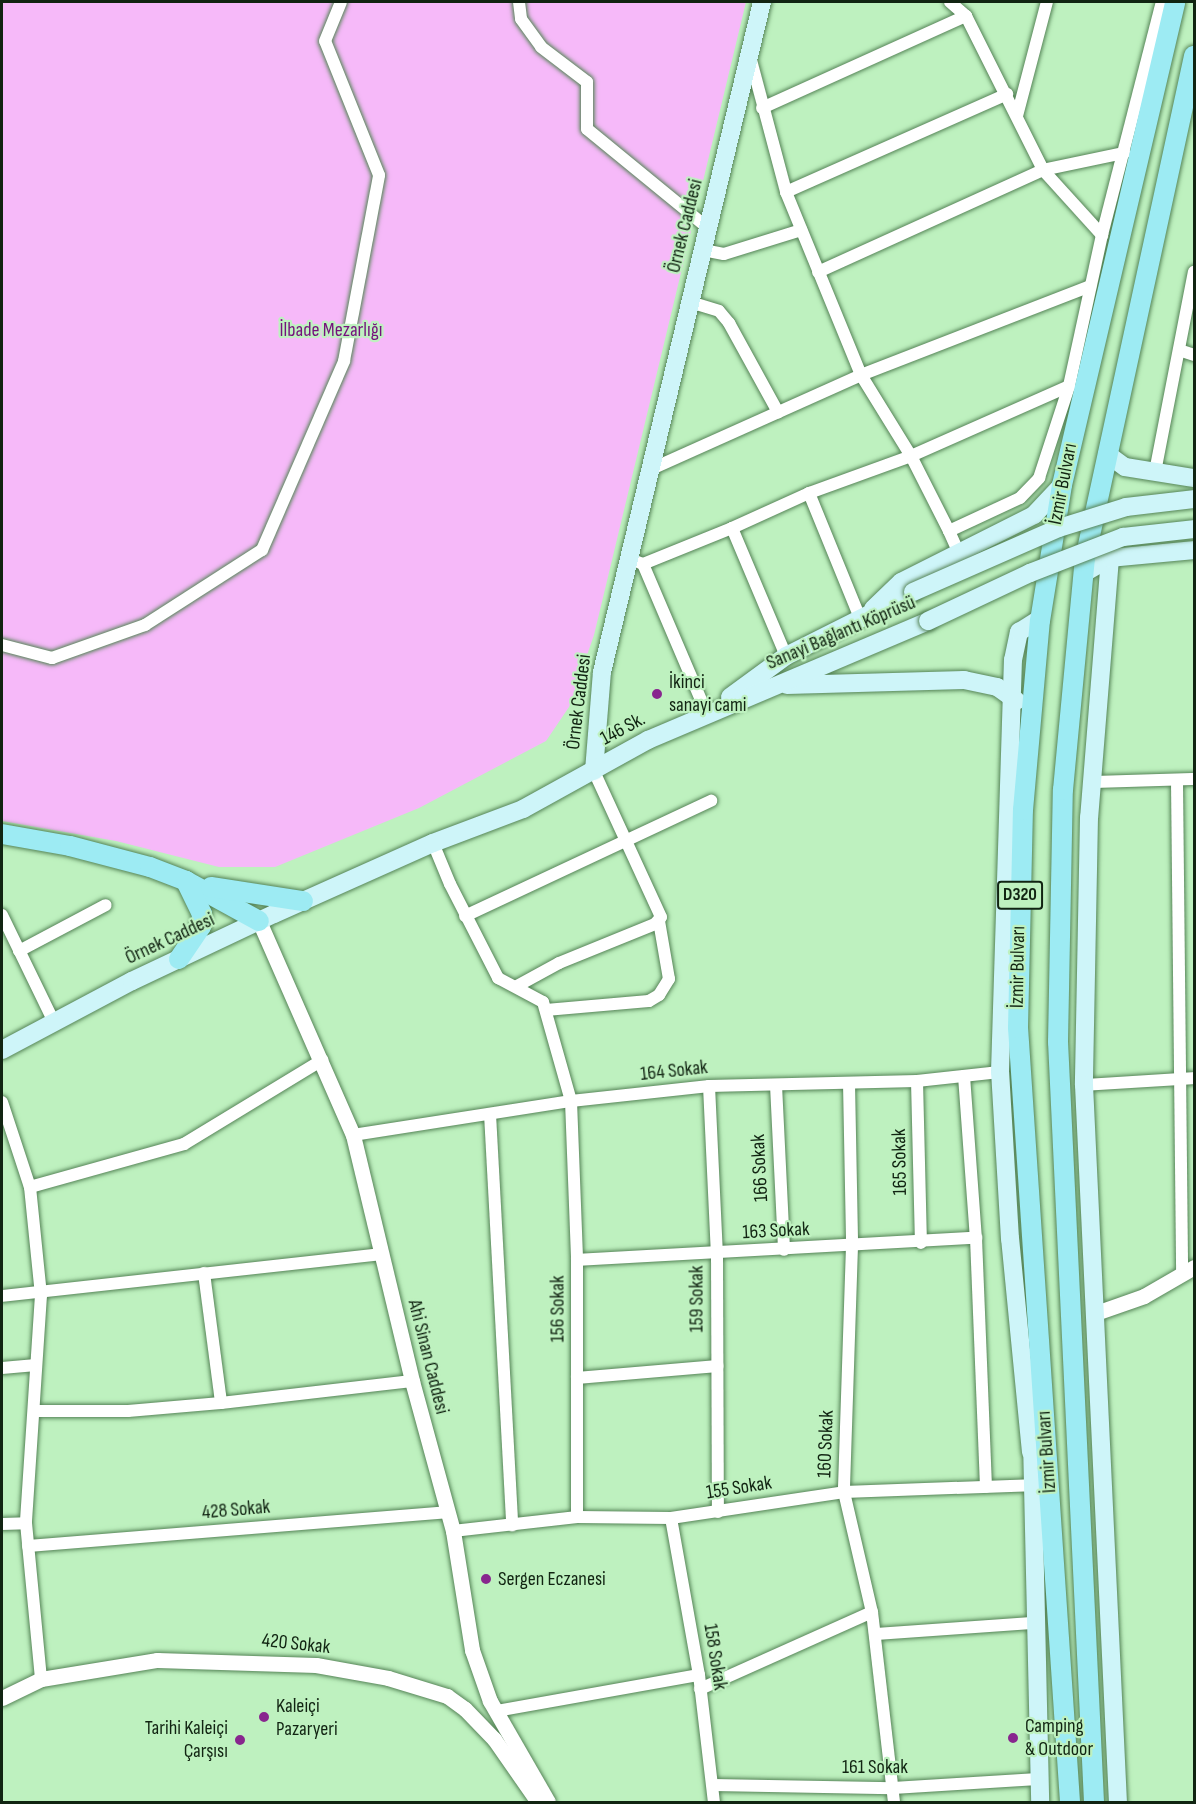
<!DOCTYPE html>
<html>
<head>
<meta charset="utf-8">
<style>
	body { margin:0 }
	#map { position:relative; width:1196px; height:1804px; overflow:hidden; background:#bef1bf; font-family:"Sofia Sans Condensed",sans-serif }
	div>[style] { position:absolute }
	.green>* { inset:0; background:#f6b9f9 }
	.roads { filter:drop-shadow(0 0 2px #558457) drop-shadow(0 0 2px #558457) }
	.minor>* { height:12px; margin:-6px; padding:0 6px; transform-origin:6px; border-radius:6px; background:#fff }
	.tertiary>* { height:15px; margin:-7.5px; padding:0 7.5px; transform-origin:7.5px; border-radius:7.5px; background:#fff }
	.secondary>* { height:18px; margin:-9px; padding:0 9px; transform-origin:9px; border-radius:9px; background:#cef5f9 }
	.primary>* { height:20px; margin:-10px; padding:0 10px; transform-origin:10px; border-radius:10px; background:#9debf3 }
	.bridges { filter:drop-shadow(0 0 2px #558457) drop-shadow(0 0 2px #558457) }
	.secondary-bridge>* { height:18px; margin:-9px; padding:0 9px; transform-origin:9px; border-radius:9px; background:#cef5f9 }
	.dots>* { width:16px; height:16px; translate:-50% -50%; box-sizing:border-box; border:3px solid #bef1bf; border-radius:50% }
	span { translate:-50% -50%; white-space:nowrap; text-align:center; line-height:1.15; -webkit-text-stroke:4.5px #bef1bf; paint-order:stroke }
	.shield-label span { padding:2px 4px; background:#bef1bf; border:2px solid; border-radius:4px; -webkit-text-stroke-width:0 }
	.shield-label { font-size:18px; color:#112412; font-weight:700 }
	.street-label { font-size:20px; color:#112412 }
	.park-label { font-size:20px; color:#75117c }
	.poi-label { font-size:20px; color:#112412 }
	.left { translate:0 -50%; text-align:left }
	.right { translate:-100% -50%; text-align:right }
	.frame { position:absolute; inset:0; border:3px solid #112412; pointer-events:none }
</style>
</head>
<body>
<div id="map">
	<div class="green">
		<div style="clip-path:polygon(2px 2px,746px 2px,594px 635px,569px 707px,546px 741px,419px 808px,275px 867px,219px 867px,116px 841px,2px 821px)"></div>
	</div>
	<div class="roads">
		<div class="minor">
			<div style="left:519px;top:2px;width:17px;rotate:83deg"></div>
			<div style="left:521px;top:19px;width:34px;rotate:54deg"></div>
			<div style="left:541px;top:47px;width:58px;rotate:37.3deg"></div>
			<div style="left:587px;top:82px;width:47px;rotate:90deg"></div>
			<div style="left:587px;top:129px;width:156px;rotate:39.3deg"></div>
			<div style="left:950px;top:2px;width:21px;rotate:41deg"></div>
			<div style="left:966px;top:16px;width:172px;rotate:63.4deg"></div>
			<div style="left:1043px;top:170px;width:88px;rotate:47.8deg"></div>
			<div style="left:751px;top:60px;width:137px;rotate:75.1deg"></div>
			<div style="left:786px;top:192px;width:198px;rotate:67.7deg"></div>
			<div style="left:861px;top:375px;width:95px;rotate:58.3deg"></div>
			<div style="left:911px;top:456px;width:84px;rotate:63.1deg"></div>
			<div style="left:949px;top:531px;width:78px;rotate:-24.9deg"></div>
			<div style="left:1020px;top:498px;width:28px;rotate:-46deg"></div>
			<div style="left:1039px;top:478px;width:97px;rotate:-71.9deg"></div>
			<div style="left:1069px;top:386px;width:155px;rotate:-77.7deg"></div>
			<div style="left:1102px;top:235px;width:241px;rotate:-75.6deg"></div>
			<div style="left:762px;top:108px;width:224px;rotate:-24.3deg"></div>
			<div style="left:1017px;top:116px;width:118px;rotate:-75.3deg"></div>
			<div style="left:786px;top:192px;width:242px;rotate:-23.9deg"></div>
			<div style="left:703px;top:250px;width:21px;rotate:11deg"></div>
			<div style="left:724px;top:254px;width:81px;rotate:-17.3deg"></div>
			<div style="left:818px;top:272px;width:247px;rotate:-24.4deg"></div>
			<div style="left:1043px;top:170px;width:83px;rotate:-11.9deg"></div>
			<div style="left:690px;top:302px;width:30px;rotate:17deg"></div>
			<div style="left:719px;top:311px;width:16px;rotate:50deg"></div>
			<div style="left:729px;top:323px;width:102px;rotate:61.2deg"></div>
			<div style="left:1179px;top:350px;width:16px;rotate:18deg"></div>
			<div style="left:649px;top:470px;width:232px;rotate:-24.1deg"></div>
			<div style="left:861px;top:375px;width:246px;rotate:-21.2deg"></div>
			<div style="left:1155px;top:472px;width:204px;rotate:-79deg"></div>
			<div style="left:809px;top:493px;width:135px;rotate:67.8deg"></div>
			<div style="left:732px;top:528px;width:139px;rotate:67.1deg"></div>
			<div style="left:949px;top:531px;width:24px;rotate:66deg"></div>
			<div style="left:630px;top:559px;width:14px;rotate:21deg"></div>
			<div style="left:643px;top:564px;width:96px;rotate:-22deg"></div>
			<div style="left:732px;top:528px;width:85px;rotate:-24.4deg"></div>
			<div style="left:809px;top:493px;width:109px;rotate:-19.9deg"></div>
			<div style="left:911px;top:456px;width:173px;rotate:-23.9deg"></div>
			<div style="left:643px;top:564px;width:163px;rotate:66.9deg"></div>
			<div style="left:2px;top:645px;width:52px;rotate:14.6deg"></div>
			<div style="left:52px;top:658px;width:99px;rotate:-19.5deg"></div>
			<div style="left:145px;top:625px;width:139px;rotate:-32.7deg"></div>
			<div style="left:262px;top:550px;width:206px;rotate:-66.5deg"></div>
			<div style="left:344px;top:361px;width:189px;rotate:-79.3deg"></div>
			<div style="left:379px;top:175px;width:144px;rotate:-111.9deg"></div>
			<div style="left:325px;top:41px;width:42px;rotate:-67.7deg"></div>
			<div style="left:1092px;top:782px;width:102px;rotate:-1.7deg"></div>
			<div style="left:1177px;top:782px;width:492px;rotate:89.4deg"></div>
			<div style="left:433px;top:843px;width:44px;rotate:67.5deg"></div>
			<div style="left:450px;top:884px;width:106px;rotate:62.9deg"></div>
			<div style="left:498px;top:978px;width:51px;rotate:28.1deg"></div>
			<div style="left:543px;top:1002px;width:103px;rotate:74.2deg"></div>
			<div style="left:571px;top:1101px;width:159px;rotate:87.8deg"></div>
			<div style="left:577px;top:1260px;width:257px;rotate:90deg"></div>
			<div style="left:2px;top:915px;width:119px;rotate:64.1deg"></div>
			<div style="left:465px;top:916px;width:272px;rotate:-25.1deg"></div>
			<div style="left:19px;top:951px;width:98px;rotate:-27.9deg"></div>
			<div style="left:517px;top:986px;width:48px;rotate:-28.7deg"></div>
			<div style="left:559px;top:963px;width:104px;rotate:-22.1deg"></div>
			<div style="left:655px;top:924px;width:9px;rotate:-49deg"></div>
			<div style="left:661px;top:917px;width:161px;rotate:-114.7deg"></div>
			<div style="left:546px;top:1010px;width:103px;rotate:-5deg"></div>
			<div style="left:649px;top:1001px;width:12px;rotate:-31deg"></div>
			<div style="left:659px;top:995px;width:19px;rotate:-58deg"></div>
			<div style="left:669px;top:979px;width:59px;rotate:-99.8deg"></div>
			<div style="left:964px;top:1076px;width:162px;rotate:85.8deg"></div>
			<div style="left:976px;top:1238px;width:249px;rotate:87.7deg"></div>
			<div style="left:917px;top:1081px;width:162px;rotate:88.6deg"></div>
			<div style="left:849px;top:1083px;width:163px;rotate:88.9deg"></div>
			<div style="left:852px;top:1246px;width:246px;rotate:91.9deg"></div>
			<div style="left:844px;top:1492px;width:123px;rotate:76.9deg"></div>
			<div style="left:872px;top:1612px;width:191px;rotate:83.4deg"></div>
			<div style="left:776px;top:1085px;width:165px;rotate:87.2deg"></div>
			<div style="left:1084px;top:1085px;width:110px;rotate:-3.6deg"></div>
			<div style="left:709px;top:1086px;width:167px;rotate:87.3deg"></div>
			<div style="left:717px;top:1253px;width:259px;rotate:89.8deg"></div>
			<div style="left:2px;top:1102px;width:89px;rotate:71.8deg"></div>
			<div style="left:30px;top:1187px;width:109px;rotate:84.2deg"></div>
			<div style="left:41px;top:1295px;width:228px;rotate:93.8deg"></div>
			<div style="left:26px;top:1523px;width:157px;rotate:84.5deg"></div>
			<div style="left:490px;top:1114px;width:412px;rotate:86.9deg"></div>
			<div style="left:353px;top:1135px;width:221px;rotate:-8.9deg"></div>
			<div style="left:571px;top:1101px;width:139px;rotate:-6.2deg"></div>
			<div style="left:709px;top:1086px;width:208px;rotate:-1.4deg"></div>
			<div style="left:917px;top:1081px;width:83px;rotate:-6.2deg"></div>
			<div style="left:30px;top:1187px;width:160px;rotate:-15.6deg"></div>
			<div style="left:184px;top:1144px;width:162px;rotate:-31.3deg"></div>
			<div style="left:577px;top:1260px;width:400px;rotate:-3.2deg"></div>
			<div style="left:204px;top:1273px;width:131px;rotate:82.5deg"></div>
			<div style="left:2px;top:1296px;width:381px;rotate:-6.3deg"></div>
			<div style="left:2px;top:1368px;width:34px;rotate:-5deg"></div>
			<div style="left:577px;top:1378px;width:141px;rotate:-4.9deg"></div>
			<div style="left:34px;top:1411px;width:94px"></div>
			<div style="left:128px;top:1411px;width:93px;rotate:-4.9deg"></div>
			<div style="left:221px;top:1403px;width:192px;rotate:-6.6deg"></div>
			<div style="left:671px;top:1518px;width:159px;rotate:79.9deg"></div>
			<div style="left:699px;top:1675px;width:128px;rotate:83.3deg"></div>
			<div style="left:2px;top:1524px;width:24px;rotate:-2deg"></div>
			<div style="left:453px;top:1531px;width:125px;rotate:-6.4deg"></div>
			<div style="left:577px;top:1517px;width:94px;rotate:0.6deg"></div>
			<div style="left:671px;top:1518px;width:175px;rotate:-8.5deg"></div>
			<div style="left:844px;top:1492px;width:187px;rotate:-2.1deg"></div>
			<div style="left:28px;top:1546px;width:420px;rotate:-4.6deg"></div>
			<div style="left:875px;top:1634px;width:158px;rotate:-4deg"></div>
			<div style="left:700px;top:1689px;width:188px;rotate:-24.1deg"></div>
			<div style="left:496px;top:1711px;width:206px;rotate:-10.1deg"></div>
			<div style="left:713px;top:1785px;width:180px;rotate:1deg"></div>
			<div style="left:893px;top:1788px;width:145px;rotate:-3.6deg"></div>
		</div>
		<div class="tertiary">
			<div style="left:259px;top:921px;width:234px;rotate:66.3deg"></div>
			<div style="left:353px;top:1135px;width:253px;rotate:76.5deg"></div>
			<div style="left:412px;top:1381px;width:156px;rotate:74.7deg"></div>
			<div style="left:453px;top:1531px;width:121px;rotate:80.9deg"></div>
			<div style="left:472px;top:1650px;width:54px;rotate:70.6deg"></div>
			<div style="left:490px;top:1701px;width:116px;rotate:60.1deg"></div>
			<div style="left:1093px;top:1314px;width:54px;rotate:-19.4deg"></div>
			<div style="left:1144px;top:1296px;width:58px;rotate:-30.1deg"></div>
			<div style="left:2px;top:1698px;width:43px;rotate:-26deg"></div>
			<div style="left:41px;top:1679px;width:118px;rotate:-9.3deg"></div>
			<div style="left:157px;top:1660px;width:159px;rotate:1.8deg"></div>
			<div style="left:316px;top:1665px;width:73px;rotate:10.2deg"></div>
			<div style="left:388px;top:1678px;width:62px;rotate:17deg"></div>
			<div style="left:447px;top:1696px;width:22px;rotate:36deg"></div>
			<div style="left:465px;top:1709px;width:42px;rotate:46deg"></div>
			<div style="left:494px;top:1739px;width:77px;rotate:55.1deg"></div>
		</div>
		<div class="secondary">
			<div style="left:1107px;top:454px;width:22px;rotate:36deg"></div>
			<div style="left:1125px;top:467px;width:70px;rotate:9.1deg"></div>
			<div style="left:1110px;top:558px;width:260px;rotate:94.6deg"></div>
			<div style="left:1089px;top:817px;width:268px;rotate:91.1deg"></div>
			<div style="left:1084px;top:1085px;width:718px;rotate:87.29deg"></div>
			<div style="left:1084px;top:573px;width:30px;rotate:-30deg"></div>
			<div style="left:1110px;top:558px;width:84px;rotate:-5.4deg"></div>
			<div style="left:873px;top:609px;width:39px;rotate:-44deg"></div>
			<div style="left:901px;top:582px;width:149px;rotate:-26.7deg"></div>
			<div style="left:1034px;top:515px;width:41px;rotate:-47deg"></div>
			<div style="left:787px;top:685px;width:177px;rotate:-1.6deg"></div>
			<div style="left:964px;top:680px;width:34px;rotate:12deg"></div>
			<div style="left:997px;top:687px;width:24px;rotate:35deg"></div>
			<div style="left:730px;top:697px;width:69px;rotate:-36.2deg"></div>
			<div style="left:786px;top:656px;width:142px;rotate:-26.7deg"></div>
			<div style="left:594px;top:771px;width:99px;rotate:-85.4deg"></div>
			<div style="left:602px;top:672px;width:689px;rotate:-76.57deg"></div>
			<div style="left:2px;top:1050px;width:147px;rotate:-28deg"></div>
			<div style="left:132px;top:981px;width:157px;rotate:-25.3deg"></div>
			<div style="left:274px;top:914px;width:174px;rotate:-24.1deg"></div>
			<div style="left:433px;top:843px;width:96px;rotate:-20.7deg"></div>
			<div style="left:523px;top:809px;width:143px;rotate:-28.9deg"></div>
			<div style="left:648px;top:740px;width:304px;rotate:-23deg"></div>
			<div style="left:1032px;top:1441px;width:361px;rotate:88.7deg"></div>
			<div style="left:1031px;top:1452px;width:214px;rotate:-95.6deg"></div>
			<div style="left:1010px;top:1239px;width:167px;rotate:-93.4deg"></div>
			<div style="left:1000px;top:1072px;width:412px;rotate:-88.2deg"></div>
			<div style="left:1013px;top:660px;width:29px;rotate:-78deg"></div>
			<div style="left:1019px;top:632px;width:25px;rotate:-32deg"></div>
		</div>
		<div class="primary">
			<div style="left:2px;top:834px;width:69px;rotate:10deg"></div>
			<div style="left:70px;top:846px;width:83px;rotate:14.7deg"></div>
			<div style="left:150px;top:867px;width:39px;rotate:21deg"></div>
			<div style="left:186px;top:881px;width:83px;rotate:28.7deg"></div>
			<div style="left:211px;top:887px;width:93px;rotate:8.7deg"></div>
			<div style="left:179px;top:959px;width:40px;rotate:-56deg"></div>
			<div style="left:201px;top:926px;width:12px;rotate:-85deg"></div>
			<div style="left:202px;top:914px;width:37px;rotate:-116deg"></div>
			<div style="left:1070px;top:1802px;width:776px;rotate:-93.84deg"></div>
			<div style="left:1018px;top:1028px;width:218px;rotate:-88.7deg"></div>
			<div style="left:1023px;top:810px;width:190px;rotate:-84.9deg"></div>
			<div style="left:1040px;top:621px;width:138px;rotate:-80.8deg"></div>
			<div style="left:1062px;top:485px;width:496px;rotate:-76.8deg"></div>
			<div style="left:1094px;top:1802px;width:761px;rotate:-92.71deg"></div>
			<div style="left:1058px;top:1042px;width:252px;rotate:-88.9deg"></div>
			<div style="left:1063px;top:790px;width:232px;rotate:-84.6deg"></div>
			<div style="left:1085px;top:559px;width:515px;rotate:-77.77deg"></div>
		</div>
	</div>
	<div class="bridges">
		<div class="secondary-bridge">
			<div style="left:913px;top:592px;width:159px;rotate:-23.7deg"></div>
			<div style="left:1059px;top:528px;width:70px;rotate:-17.4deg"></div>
			<div style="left:1126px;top:507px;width:68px;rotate:-6.7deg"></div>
			<div style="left:928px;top:621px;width:113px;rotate:-25.2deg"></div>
			<div style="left:1030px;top:573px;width:100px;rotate:-21.2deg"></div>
			<div style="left:1123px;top:537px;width:71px;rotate:-6.4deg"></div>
		</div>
	</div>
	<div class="dots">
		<div style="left:657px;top:694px;background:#88268e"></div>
		<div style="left:486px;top:1579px;background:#88268e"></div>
		<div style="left:264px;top:1717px;background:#88268e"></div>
		<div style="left:1013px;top:1738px;background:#88268e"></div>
		<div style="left:240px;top:1740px;background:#88268e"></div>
	</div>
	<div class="shield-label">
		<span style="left:1020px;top:895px">D320</span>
	</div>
	<div class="street-label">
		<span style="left:685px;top:226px;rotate:-76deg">Örnek Caddesi</span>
		<span style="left:1063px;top:484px;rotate:-79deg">İzmir Bulvarı</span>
		<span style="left:841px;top:633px;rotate:-23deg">Sanayi Bağlantı Köprüsü</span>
		<span style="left:579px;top:702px;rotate:-83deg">Örnek Caddesi</span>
		<span style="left:623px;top:729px;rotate:-28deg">146 Sk.</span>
		<span style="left:170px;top:939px;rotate:-25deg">Örnek Caddesi</span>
		<span style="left:1018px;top:967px;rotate:-89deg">İzmir Bulvarı</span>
		<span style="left:674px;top:1071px;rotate:-6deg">164 Sokak</span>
		<span style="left:900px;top:1162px;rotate:-91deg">165 Sokak</span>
		<span style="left:760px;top:1168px;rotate:-93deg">166 Sokak</span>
		<span style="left:776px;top:1231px;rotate:-3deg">163 Sokak</span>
		<span style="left:697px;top:1299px;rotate:-90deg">159 Sokak</span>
		<span style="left:558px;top:1309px;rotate:-90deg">156 Sokak</span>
		<span style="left:428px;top:1357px;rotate:76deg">Ahi Sinan Caddesi</span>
		<span style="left:826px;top:1444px;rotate:-88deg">160 Sokak</span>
		<span style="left:1047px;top:1452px;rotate:-94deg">İzmir Bulvarı</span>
		<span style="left:739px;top:1488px;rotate:-9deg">155 Sokak</span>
		<span style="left:236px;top:1510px;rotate:-5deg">428 Sokak</span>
		<span style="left:296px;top:1644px;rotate:6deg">420 Sokak</span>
		<span style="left:715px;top:1657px;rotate:81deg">158 Sokak</span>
		<span style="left:875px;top:1767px">161 Sokak</span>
	</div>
	<div class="park-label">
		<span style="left:331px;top:330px">İlbade Mezarlığı</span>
	</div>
	<div class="poi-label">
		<span class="left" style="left:669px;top:694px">İkinci<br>sanayi cami</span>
		<span class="left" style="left:498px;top:1579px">Sergen Eczanesi</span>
		<span class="left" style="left:276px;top:1718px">Kaleiçi<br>Pazaryeri</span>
		<span class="left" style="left:1025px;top:1738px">Camping<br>&amp; Outdoor</span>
		<span class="right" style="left:228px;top:1740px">Tarihi Kaleiçi<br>Çarşısı</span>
	</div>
	<div class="frame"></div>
</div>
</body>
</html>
